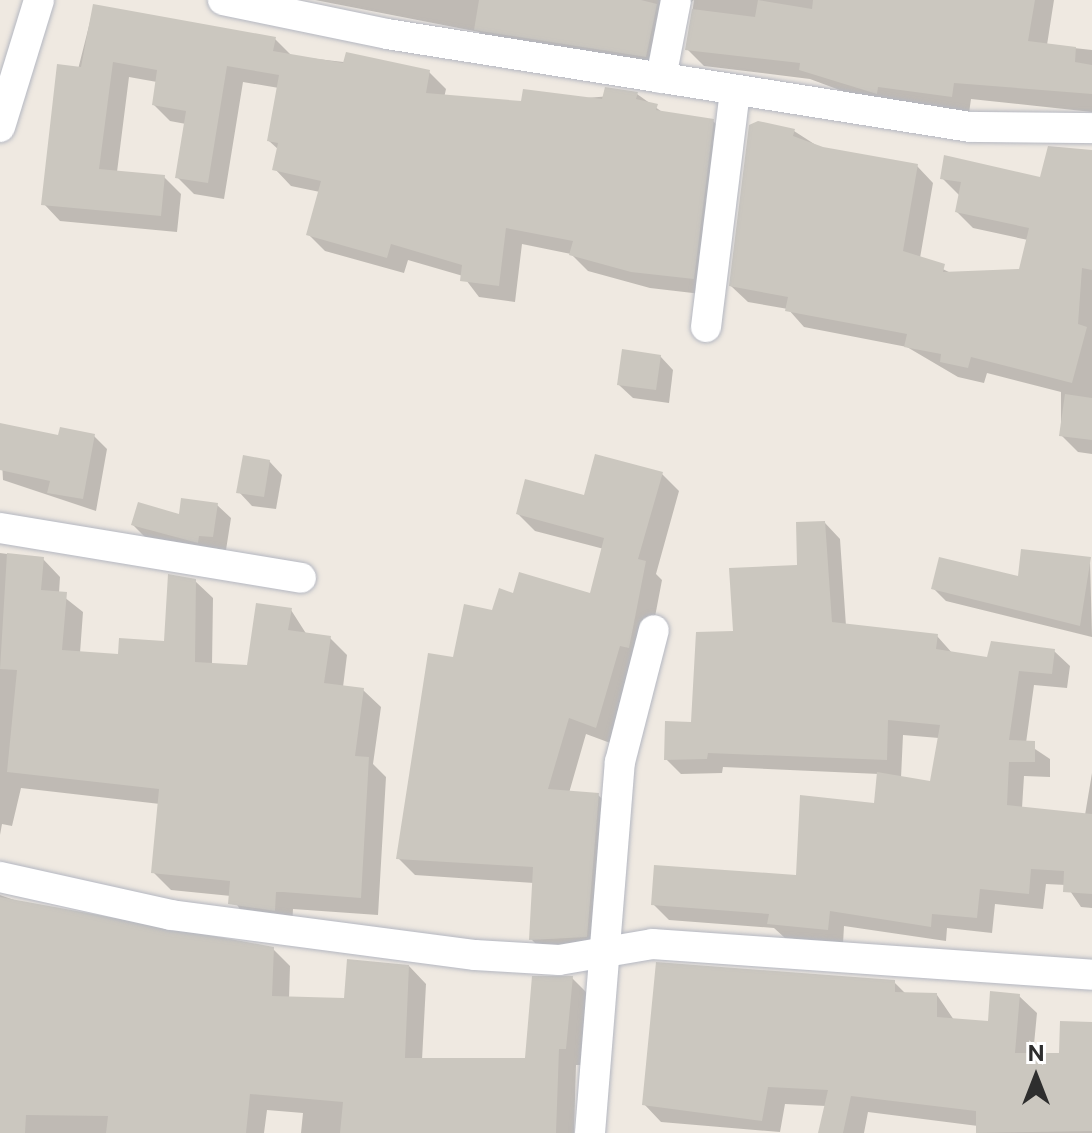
<!DOCTYPE html>
<html>
<head>
<meta charset="utf-8">
<style>
	body { margin:0 }
	#map { position:relative; width:1092px; height:1133px; overflow:hidden; background:#efe9e1; font-family:"Public Sans",sans-serif }
	div>[style] { position:absolute }
	.shadow>* { inset:0; background:#0003 }
	.building>* { inset:0; background:#cbc7bf }
	.roads { filter:drop-shadow(0 0 2px #b4b7c1) drop-shadow(0 0 2px #b4b7c1) }
	.minor>* { height:30px; margin:-15px; padding:0 15px; transform-origin:15px; border-radius:15px; background:#fff }
	span { translate:-50% -50%; white-space:nowrap; text-align:center; line-height:1.15; -webkit-text-stroke:8px #fff; paint-order:stroke }
	.north { position:absolute; left:996px; top:1037px; width:80px; height:80px; -webkit-text-stroke:6px #fff; paint-order:stroke; rotate:0deg; font-size:22px; font-weight:700; line-height:32px; text-align:center; color:#2e2e2e }
	.north::after { content:''; display:block; margin:auto; width:28px; height:36px; background:#2e2e2e; clip-path:polygon(50% 0,100% 100%,50% 72%,0 100%) }
</style>
</head>
<body>
<div id="map">
	<div class="shadow">
		<div style="clip-path:polygon(315px 0,1092px 0,1054px 0,1047px 45px,1092px 50px,1092px 112px,971px 99px,969px 113px,893px 110px,810px 79px,704px 66px,687px 49px,694px 0,675px 13px,663px 73px,493px 46px,479px 32px)"></div>
		<div style="clip-path:polygon(94px 6px,275px 39px,292px 56px,429px 72px,446px 89px,444px 98px,522px 103px,637px 94px,665px 114px,713px 121px,729px 138px,710px 295px,650px 288px,588px 271px,571px 254px,522px 244px,515px 302px,479px 297px,463px 276px,408px 260px,404px 273px,325px 251px,308px 234px,320px 192px,291px 186px,275px 169px,279px 150px,269px 141px,279px 88px,243px 82px,224px 199px,194px 194px,177px 177px,186px 124px,170px 121px,154px 105px,157px 82px,129px 77px,117px 172px,164px 177px,181px 194px,177px 232px,60px 221px,44px 204px)"></div>
		<div style="clip-path:polygon(794px 131px,822px 149px,917px 166px,933px 183px,920px 258px,953px 274px,1021px 271px,1028px 240px,973px 228px,957px 212px,960px 196px,943px 179px,1042px 179px,1092px 153px,1092px 454px,1078px 452px,1061px 435px,1061px 392px,987px 373px,984px 383px,958px 377px,907px 347px,804px 327px,788px 309px,748px 302px,731px 286px)"></div>
		<div style="clip-path:polygon(660px 356px,673px 370px,669px 403px,633px 398px,619px 385px)"></div>
		<div style="clip-path:polygon(0 425px,60px 438px,94px 436px,107px 449px,96px 511px,3px 480px)"></div>
		<div style="clip-path:polygon(269px 461px,282px 475px,276px 509px,252px 506px,239px 492px)"></div>
		<div style="clip-path:polygon(662px 474px,679px 491px,656px 574px,662px 580px,646px 664px,613px 744px,586px 734px,569px 793px,598px 795px,616px 812px,603px 953px,548px 956px,531px 939px,534px 883px,415px 875px,398px 858px,454px 659px,514px 595px,592px 596px,604px 549px,535px 531px,518px 514px)"></div>
		<div style="clip-path:polygon(217px 505px,231px 518px,226px 550px,211px 548px,211px 555px,146px 538px,133px 525px)"></div>
		<div style="clip-path:polygon(evenodd,825px 523px,840px 539px,846px 626px,937px 636px,953px 654px,989px 660px,1054px 651px,1070px 666px,1067px 688px,1034px 685px,1026px 743px,1050px 759px,1050px 777px,1024px 776px,1022px 808px,1085px 815px,1092px 773px,1092px 908px,1081px 907px,1066px 885px,1046px 884px,1043px 909px,995px 904px,992px 933px,947px 928px,946px 941px,844px 926px,843px 944px,785px 938px,774px 928px,669px 920px,653px 904px,798px 877px,876px 805px,879px 774px,723px 767px,722px 773px,681px 774px,666px 759px,693px 724px,735px 633px,799px 567px,825px 523px,903px 735px,939px 738px,931px 783px,901px 778px,903px 735px)"></div>
		<div style="clip-path:polygon(0 553px,43px 559px,60px 577px,59px 593px,83px 612px,80px 653px,119px 656px,166px 643px,195px 581px,213px 598px,212px 665px,248px 667px,291px 610px,307px 635px,330px 638px,347px 655px,343px 687px,363px 690px,381px 707px,373px 764px,386px 777px,378px 915px,293px 909px,292px 927px,248px 921px,231px 896px,171px 890px,153px 872px,160px 804px,21px 788px,12px 826px,2px 824px,0 835px)"></div>
		<div style="clip-path:polygon(1090px 559px,1092px 637px,946px 601px,933px 588px,1019px 579px)"></div>
		<div style="clip-path:polygon(0 895px,48px 912px,273px 949px,290px 966px,289px 999px,346px 1000px,409px 966px,426px 984px,422px 1060px,526px 1060px,572px 978px,589px 995px,583px 1065px,576px 1065px,574px 1133px,301px 1133px,303px 1113px,267px 1110px,264px 1133px,0 1133px)"></div>
		<div style="clip-path:polygon(894px 982px,906px 994px,937px 995px,954px 1020px,989px 1023px,1019px 996px,1037px 1013px,1033px 1055px,1061px 1055px,1092px 1027px,1092px 1133px,978px 1133px,978px 1126px,868px 1112px,864px 1133px,836px 1133px,826px 1106px,785px 1104px,780px 1132px,661px 1122px,644px 1104px)"></div>
	</div>
	<div class="building">
		<div style="clip-path:polygon(479px 0,641px 0,657px 4px,646px 57px,474px 30px)"></div>
		<div style="clip-path:polygon(758px 0,812px 9px,813px 0,1035px 0,1028px 41px,1076px 47px,1075px 62px,1092px 65px,1092px 94px,954px 83px,952px 97px,878px 87px,877px 94px,799px 70px,800px 63px,685px 50px,692px 9px,755px 17px)"></div>
		<div style="clip-path:polygon(93px 4px,276px 37px,273px 51px,343px 63px,346px 52px,430px 70px,426px 93px,521px 101px,523px 89px,602px 99px,605px 87px,638px 92px,636px 99px,658px 104px,656px 110px,714px 119px,694px 279px,631px 272px,569px 255px,573px 241px,506px 228px,499px 286px,460px 281px,462px 265px,391px 244px,387px 258px,306px 235px,321px 181px,272px 170px,278px 143px,267px 141px,279px 75px,227px 66px,208px 183px,175px 178px,186px 111px,152px 105px,157px 70px,113px 62px,99px 169px,165px 175px,161px 216px,41px 205px,57px 64px,81px 67px)"></div>
		<div style="clip-path:polygon(758px 121px,795px 129px,793px 136px,823px 147px,918px 164px,903px 251px,945px 264px,943px 272px,1019px 269px,1029px 228px,955px 212px,961px 182px,940px 179px,944px 155px,1040px 177px,1048px 146px,1092px 150px,1092px 270px,1082px 268px,1078px 324px,1087px 327px,1072px 383px,971px 357px,968px 368px,940px 362px,941px 354px,904px 347px,907px 334px,785px 311px,788px 297px,729px 286px,749px 125px)"></div>
		<div style="clip-path:polygon(622px 349px,661px 355px,656px 390px,617px 385px)"></div>
		<div style="clip-path:polygon(1065px 394px,1092px 398px,1092px 440px,1059px 436px)"></div>
		<div style="clip-path:polygon(0 423px,58px 435px,60px 427px,95px 434px,83px 499px,47px 493px,50px 481px,0 470px)"></div>
		<div style="clip-path:polygon(595px 454px,663px 472px,638px 559px,646px 561px,629px 648px,620px 646px,596px 728px,569px 718px,548px 789px,599px 793px,587px 937px,529px 940px,533px 867px,396px 859px,428px 653px,453px 657px,464px 604px,492px 610px,499px 588px,513px 593px,519px 572px,590px 593px,604px 538px,516px 514px,525px 479px,584px 495px)"></div>
		<div style="clip-path:polygon(243px 455px,270px 460px,264px 497px,236px 493px)"></div>
		<div style="clip-path:polygon(181px 498px,218px 503px,213px 537px,199px 536px,198px 543px,131px 525px,138px 502px,179px 514px)"></div>
		<div style="clip-path:polygon(825px 521px,832px 622px,938px 634px,936px 649px,987px 657px,991px 641px,1055px 649px,1052px 674px,1019px 671px,1009px 740px,1035px 741px,1035px 762px,1009px 762px,1007px 805px,1092px 814px,1092px 894px,1063px 892px,1064px 871px,1031px 869px,1029px 894px,980px 889px,977px 918px,932px 914px,931px 927px,830px 911px,828px 930px,767px 924px,769px 914px,651px 905px,654px 865px,796px 875px,800px 795px,874px 803px,877px 772px,930px 781px,940px 725px,888px 720px,887px 760px,708px 753px,707px 759px,664px 760px,665px 721px,691px 722px,696px 632px,733px 631px,729px 568px,797px 565px,796px 522px)"></div>
		<div style="clip-path:polygon(1021px 549px,1091px 557px,1080px 626px,931px 589px,939px 557px,1018px 576px)"></div>
		<div style="clip-path:polygon(7px 553px,44px 557px,41px 590px,67px 592px,62px 650px,118px 654px,119px 638px,164px 641px,168px 574px,196px 579px,195px 662px,247px 665px,256px 603px,292px 608px,288px 630px,331px 636px,324px 683px,364px 688px,355px 756px,369px 757px,361px 898px,283px 892px,276px 892px,275px 911px,228px 904px,230px 881px,151px 873px,159px 789px,7px 772px,17px 670px,0 669px)"></div>
		<div style="clip-path:polygon(0 897px,274px 947px,272px 996px,344px 998px,347px 959px,409px 965px,405px 1058px,525px 1058px,532px 976px,573px 976px,566px 1049px,559px 1049px,556px 1133px,340px 1133px,343px 1102px,250px 1094px,246px 1133px,106px 1133px,108px 1116px,26px 1115px,25px 1133px,0 1133px)"></div>
		<div style="clip-path:polygon(656px 962px,895px 980px,895px 992px,937px 993px,937px 1017px,988px 1021px,990px 991px,1020px 994px,1015px 1053px,1059px 1053px,1060px 1021px,1092px 1022px,1092px 1131px,976px 1133px,976px 1111px,851px 1096px,843px 1133px,818px 1133px,828px 1090px,768px 1087px,762px 1121px,642px 1105px)"></div>
	</div>
	<div class="roads">
		<div class="minor">
			<div style="left:223px;top:0;width:167px;rotate:11.7deg"></div>
			<div style="left:387px;top:34px;width:590px;rotate:9.06deg"></div>
			<div style="left:970px;top:127px;width:122px;rotate:0.5deg"></div>
			<div style="left:661px;top:78px;width:79px;rotate:-79.1deg"></div>
			<div style="left:0;top:127px;width:133px;rotate:-72.9deg"></div>
			<div style="left:706px;top:327px;width:237px;rotate:-83deg"></div>
			<div style="left:0;top:528px;width:305px;rotate:9.4deg"></div>
			<div style="left:0;top:877px;width:175px;rotate:12.5deg"></div>
			<div style="left:171px;top:915px;width:307px;rotate:7.5deg"></div>
			<div style="left:475px;top:955px;width:84px;rotate:3.4deg"></div>
			<div style="left:559px;top:960px;width:95px;rotate:-9.7deg"></div>
			<div style="left:653px;top:944px;width:440px;rotate:4deg"></div>
			<div style="left:590px;top:1133px;width:372px;rotate:-85.4deg"></div>
			<div style="left:620px;top:762px;width:136px;rotate:-75.6deg"></div>
		</div>
	</div>
	<div class="north">N</div>
</div>
</body>
</html>
